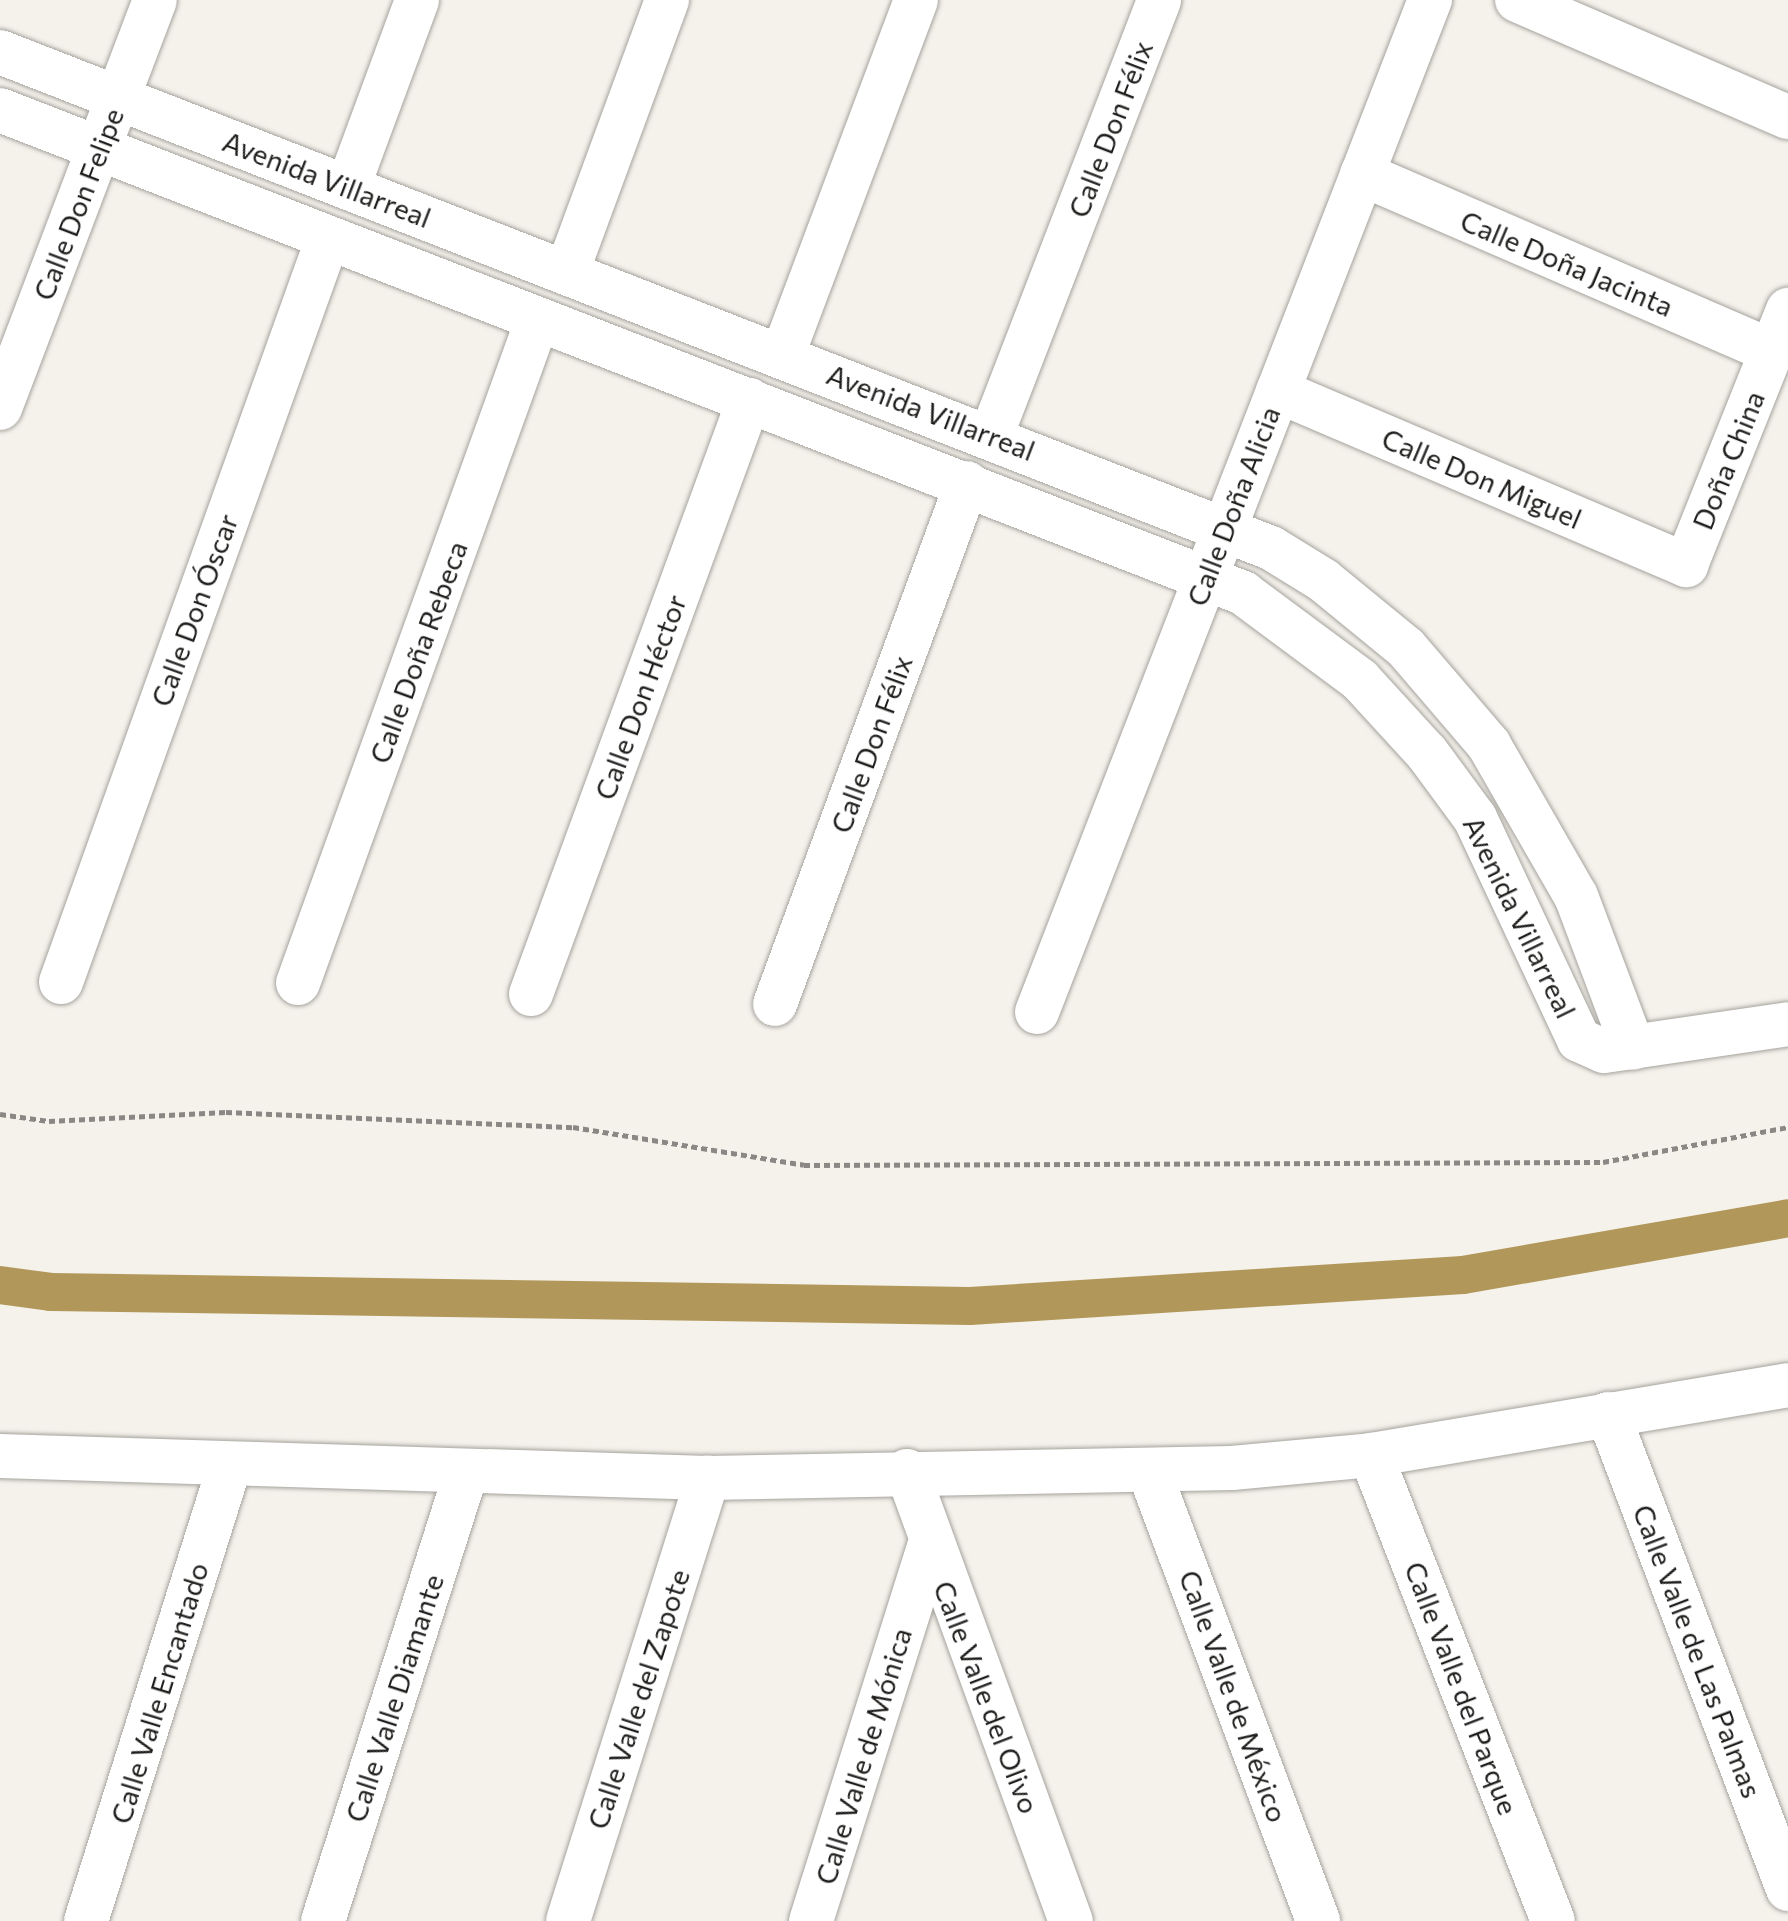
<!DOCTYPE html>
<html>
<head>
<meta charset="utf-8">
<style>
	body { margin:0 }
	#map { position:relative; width:1788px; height:1921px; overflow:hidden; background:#f5f2ec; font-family:Commissioner,sans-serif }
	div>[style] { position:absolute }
	.canal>* { height:38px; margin:-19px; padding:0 19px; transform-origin:19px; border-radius:19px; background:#b1985a }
	.path>* { height:5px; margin-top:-2.5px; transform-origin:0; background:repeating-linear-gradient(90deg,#8a8884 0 6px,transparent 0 10px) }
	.roads { filter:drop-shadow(0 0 2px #a5a39d) drop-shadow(0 0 2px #a5a39d) }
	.minor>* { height:44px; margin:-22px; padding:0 22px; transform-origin:22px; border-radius:22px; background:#fff }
	.tertiary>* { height:44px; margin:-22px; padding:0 22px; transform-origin:22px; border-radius:22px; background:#fff }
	span { translate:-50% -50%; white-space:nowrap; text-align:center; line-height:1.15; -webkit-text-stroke:6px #fff; paint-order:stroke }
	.street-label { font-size:28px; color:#1f1e1c }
</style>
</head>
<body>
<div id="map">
	<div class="canal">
		<div style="left:0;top:1285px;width:51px;rotate:7.8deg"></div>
		<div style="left:51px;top:1292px;width:919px;rotate:0.87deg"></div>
		<div style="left:970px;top:1306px;width:494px;rotate:-3.6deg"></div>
		<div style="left:1463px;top:1275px;width:330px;rotate:-9.9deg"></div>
	</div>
	<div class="path">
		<div style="left:0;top:1114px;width:49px;rotate:8.1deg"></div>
		<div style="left:49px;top:1121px;width:177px;rotate:-2.9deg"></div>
		<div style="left:226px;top:1112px;width:347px;rotate:2.5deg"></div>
		<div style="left:573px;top:1127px;width:234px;rotate:9.3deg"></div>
		<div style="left:804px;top:1165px;width:799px;rotate:-0.22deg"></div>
		<div style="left:1603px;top:1162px;width:188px;rotate:-10.7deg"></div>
	</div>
	<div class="roads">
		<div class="minor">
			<div style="left:1517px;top:0;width:295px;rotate:23.4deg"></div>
			<div style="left:1362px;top:174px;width:447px;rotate:23.4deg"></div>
			<div style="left:348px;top:187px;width:199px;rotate:-69.7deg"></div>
			<div style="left:567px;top:272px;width:290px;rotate:-69.8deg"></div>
			<div style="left:783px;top:354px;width:378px;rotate:-69.4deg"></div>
			<div style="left:1278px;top:391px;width:444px;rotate:23.1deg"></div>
			<div style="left:1686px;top:565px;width:275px;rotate:-68.2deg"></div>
			<div style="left:0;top:408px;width:436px;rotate:-69.2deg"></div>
			<div style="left:991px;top:436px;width:467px;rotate:-68.9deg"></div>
			<div style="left:61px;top:982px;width:790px;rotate:-70.26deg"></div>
			<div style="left:298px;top:983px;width:704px;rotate:-70.15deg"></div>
			<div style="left:531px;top:994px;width:633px;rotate:-69.85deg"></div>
			<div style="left:775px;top:1004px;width:555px;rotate:-69.77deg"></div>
			<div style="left:1037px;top:1012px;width:1086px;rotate:-68.78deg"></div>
			<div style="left:1608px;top:1414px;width:508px;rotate:69.25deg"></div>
			<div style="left:1371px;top:1455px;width:500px;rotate:68.67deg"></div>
			<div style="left:0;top:1456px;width:708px;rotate:1.78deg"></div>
			<div style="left:708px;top:1478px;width:524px;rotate:-1.09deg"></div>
			<div style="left:1232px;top:1468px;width:140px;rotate:-5.3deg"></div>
			<div style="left:1371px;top:1455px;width:423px;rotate:-9.5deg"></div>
			<div style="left:907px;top:1471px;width:479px;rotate:70deg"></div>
			<div style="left:1149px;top:1471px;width:481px;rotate:69.4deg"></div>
			<div style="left:86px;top:1921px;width:479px;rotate:-72.5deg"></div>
			<div style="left:323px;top:1921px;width:469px;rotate:-72.3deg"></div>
			<div style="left:568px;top:1921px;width:465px;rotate:-72.5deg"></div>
			<div style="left:811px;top:1921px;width:395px;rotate:-72.5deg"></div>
		</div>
		<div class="tertiary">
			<div style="left:0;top:52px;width:1364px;rotate:21.32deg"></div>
			<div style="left:1271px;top:548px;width:61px;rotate:31.6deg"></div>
			<div style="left:1323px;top:580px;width:107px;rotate:39.3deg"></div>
			<div style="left:1406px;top:648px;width:128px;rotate:49.4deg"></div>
			<div style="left:1489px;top:745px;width:174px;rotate:60.1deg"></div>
			<div style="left:1576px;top:896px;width:162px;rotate:69.4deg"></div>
			<div style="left:0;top:110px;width:1334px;rotate:21.23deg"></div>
			<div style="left:1243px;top:593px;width:146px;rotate:36.6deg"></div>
			<div style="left:1360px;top:680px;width:99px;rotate:47.5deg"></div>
			<div style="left:1427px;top:753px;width:81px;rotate:53.6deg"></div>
			<div style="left:1475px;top:818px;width:245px;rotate:64.9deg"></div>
			<div style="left:1579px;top:1040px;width:27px;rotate:24deg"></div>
			<div style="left:1604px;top:1051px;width:186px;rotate:-8.3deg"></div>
		</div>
	</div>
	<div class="street-label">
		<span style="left:1110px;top:129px;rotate:-69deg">Calle Don Félix</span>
		<span style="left:327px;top:179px;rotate:21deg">Avenida Villarreal</span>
		<span style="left:78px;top:204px;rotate:-69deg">Calle Don Felipe</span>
		<span style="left:1567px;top:263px;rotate:23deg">Calle Doña Jacinta</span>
		<span style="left:931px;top:412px;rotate:21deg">Avenida Villarreal</span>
		<span style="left:1728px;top:460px;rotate:-68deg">Doña China</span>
		<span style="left:1482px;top:478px;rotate:23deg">Calle Don Miguel</span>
		<span style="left:1233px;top:506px;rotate:-69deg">Calle Doña Alicia</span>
		<span style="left:194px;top:610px;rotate:-70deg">Calle Don Óscar</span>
		<span style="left:418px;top:652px;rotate:-70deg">Calle Doña Rebeca</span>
		<span style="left:640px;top:697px;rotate:-70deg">Calle Don Héctor</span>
		<span style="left:871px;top:744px;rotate:-70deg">Calle Don Félix</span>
		<span style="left:1520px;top:917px;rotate:64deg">Avenida Villarreal</span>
		<span style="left:1698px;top:1651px;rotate:69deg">Calle Valle de Las Palmas</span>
		<span style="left:1462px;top:1688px;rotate:69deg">Calle Valle del Parque</span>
		<span style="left:159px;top:1693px;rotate:-73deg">Calle Valle Encantado</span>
		<span style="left:1234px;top:1696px;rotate:70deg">Calle Valle de México</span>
		<span style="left:987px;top:1697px;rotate:69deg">Calle Valle del Olivo</span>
		<span style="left:394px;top:1698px;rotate:-72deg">Calle Valle Diamante</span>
		<span style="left:638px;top:1699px;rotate:-72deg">Calle Valle del Zapote</span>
		<span style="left:863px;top:1756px;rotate:-73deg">Calle Valle de Mónica</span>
	</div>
</div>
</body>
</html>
